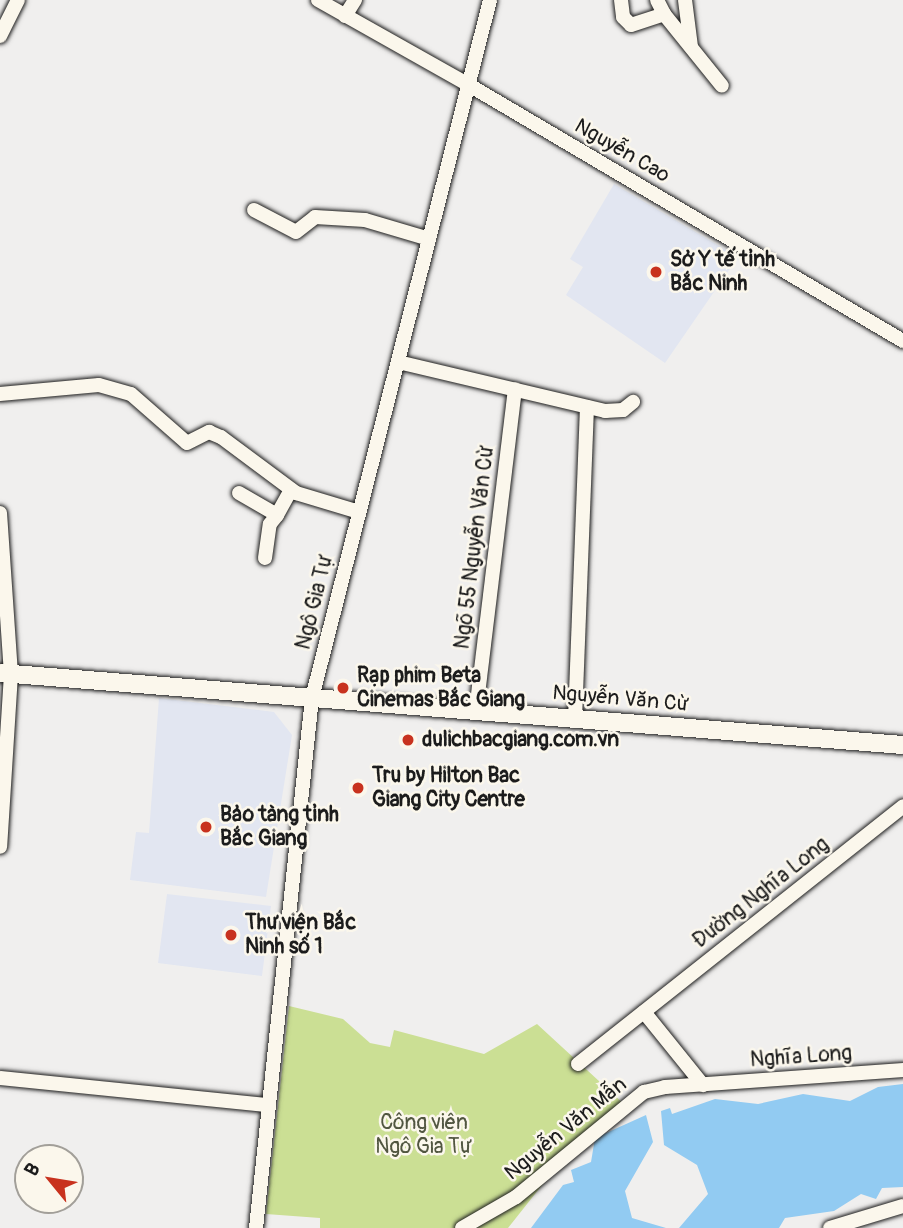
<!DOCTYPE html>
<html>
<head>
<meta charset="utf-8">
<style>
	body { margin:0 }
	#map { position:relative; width:903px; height:1228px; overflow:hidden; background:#f0efee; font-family:Pangolin,sans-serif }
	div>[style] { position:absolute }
	.built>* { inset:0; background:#e2e6f1 }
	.green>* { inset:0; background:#cbdf94 }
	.water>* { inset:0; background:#92cbf2 }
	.roads { filter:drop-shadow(0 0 2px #1c1c1c) drop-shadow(0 0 2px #1c1c1c) }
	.minor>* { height:14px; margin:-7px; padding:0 7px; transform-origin:7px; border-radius:7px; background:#fbf7ec }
	.tertiary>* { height:18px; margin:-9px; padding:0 9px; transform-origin:9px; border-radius:9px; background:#fbf7ec }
	.dots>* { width:19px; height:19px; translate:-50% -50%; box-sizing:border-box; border:4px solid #fbf7ec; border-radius:50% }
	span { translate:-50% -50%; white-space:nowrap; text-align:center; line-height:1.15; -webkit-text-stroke:5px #fbf7ec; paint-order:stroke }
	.street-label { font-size:21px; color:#1c1c1c }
	.poi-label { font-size:21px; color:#1c1c1c; font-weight:700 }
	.left { translate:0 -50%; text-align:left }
	.park-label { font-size:21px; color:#515640 }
	.north { position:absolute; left:14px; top:1144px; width:70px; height:70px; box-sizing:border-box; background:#fbf7ec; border:2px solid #a29f99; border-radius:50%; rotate:300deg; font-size:19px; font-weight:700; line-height:28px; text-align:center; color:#1c1c1c }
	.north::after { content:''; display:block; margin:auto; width:24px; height:32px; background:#c8321e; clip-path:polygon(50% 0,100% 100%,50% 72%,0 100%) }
</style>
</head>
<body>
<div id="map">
	<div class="built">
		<div style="clip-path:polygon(614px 184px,738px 257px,665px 363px,566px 295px,583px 267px,570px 259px)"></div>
		<div style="clip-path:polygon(159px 698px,274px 712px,292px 735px,266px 897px,130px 880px,136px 832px,149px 833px)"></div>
		<div style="clip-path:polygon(167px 894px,271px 906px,262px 976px,158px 963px)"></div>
	</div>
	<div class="green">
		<div style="clip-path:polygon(289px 1006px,343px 1019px,370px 1043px,390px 1047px,394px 1030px,484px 1054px,537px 1024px,625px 1105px,554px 1170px,508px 1228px,320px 1228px,320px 1218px,266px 1214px)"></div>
	</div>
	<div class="water">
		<div style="clip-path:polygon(903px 1084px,903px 1187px,882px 1188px,876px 1199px,861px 1194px,834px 1211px,785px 1218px,779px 1228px,679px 1228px,708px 1194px,697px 1165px,664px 1145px,661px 1111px,670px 1108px,672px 1114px,715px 1099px,758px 1104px,803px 1094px,850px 1101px,878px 1087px)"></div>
		<div style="clip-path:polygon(646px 1115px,653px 1142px,625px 1191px,632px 1218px,666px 1228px,531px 1228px,563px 1185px,574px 1182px,571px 1170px,591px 1162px,595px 1138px)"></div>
	</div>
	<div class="roads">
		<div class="minor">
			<div style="left:318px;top:0;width:173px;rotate:29.4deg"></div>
			<div style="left:469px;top:85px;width:504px;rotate:30.53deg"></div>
			<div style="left:621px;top:0;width:17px;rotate:83deg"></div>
			<div style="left:623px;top:17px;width:11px;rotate:45deg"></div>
			<div style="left:631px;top:25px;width:35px;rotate:-18deg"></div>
			<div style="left:657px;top:0;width:16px;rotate:63deg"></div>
			<div style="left:664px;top:14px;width:92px;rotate:51.1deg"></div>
			<div style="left:685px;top:0;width:47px;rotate:82.7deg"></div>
			<div style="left:345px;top:16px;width:19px;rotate:-58deg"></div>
			<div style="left:0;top:36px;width:40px;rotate:-63.4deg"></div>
			<div style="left:254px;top:210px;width:47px;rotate:27.6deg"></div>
			<div style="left:296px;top:232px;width:24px;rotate:-38deg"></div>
			<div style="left:315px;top:217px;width:50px;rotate:3.4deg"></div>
			<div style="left:365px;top:220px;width:67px;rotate:16.5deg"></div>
			<div style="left:398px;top:362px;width:213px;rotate:13.3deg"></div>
			<div style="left:605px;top:411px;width:18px;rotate:-3deg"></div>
			<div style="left:623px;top:410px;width:13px;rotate:-39deg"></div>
			<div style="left:0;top:394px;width:99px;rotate:-5.2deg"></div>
			<div style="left:99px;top:385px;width:33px;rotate:16deg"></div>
			<div style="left:131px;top:394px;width:74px;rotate:41.2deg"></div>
			<div style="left:187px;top:443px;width:25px;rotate:-27deg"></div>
			<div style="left:209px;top:432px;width:13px;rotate:23deg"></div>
			<div style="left:221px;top:437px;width:94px;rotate:36.7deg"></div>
			<div style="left:296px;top:493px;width:66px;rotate:16.8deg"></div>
			<div style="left:239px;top:493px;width:44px;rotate:30.1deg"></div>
			<div style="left:277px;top:515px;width:29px;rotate:-61deg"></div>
			<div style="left:0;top:513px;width:161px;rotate:86.1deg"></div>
			<div style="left:11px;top:674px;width:173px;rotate:93.6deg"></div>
			<div style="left:265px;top:558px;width:34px;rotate:-82deg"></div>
			<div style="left:270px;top:524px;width:11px;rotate:-52deg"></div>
			<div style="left:476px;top:711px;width:324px;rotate:-83.1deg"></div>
			<div style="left:575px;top:719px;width:312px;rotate:-87.8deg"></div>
			<div style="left:644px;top:1012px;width:94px;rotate:51.1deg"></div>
			<div style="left:578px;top:1064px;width:415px;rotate:-38.4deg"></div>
			<div style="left:0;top:1078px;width:268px;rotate:5.8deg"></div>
			<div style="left:256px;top:1228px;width:533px;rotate:-83.97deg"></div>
			<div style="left:312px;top:698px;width:720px;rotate:-75.69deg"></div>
			<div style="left:462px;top:1228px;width:62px;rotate:-29.9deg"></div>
			<div style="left:516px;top:1197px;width:166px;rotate:-39.4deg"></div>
			<div style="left:644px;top:1092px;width:22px;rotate:-13deg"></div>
			<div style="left:665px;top:1087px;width:239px;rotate:-4.1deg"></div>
			<div style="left:830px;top:1228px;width:76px;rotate:-16.8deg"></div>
		</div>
		<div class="tertiary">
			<div style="left:0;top:673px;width:906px;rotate:4.56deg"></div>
		</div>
	</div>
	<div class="dots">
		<div style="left:656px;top:272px;background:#c8321e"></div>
		<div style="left:343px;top:688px;background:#c8321e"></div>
		<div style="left:408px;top:740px;background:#c8321e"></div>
		<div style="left:358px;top:788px;background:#c8321e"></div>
		<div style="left:206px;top:827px;background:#c8321e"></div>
		<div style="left:231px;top:935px;background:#c8321e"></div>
	</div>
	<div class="street-label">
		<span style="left:622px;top:151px;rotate:30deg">Nguyễn Cao</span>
		<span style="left:475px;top:547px;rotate:-83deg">Ngõ 55 Nguyễn Văn Cừ</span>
		<span style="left:315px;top:602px;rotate:-76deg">Ngô Gia Tự</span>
		<span style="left:621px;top:699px;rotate:5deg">Nguyễn Văn Cừ</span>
		<span style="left:761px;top:893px;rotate:-38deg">Đường Nghĩa Long</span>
		<span style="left:801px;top:1057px;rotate:-4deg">Nghĩa Long</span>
		<span style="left:566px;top:1129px;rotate:-39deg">Nguyễn Văn Mẫn</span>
	</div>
	<div class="poi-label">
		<span class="left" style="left:670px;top:272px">Sở Y tế tỉnh<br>Bắc Ninh</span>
		<span class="left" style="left:357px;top:688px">Rạp phim Beta<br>Cinemas Bắc Giang</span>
		<span class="left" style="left:422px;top:740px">dulichbacgiang.com.vn</span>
		<span class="left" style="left:372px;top:788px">Tru by Hilton Bac<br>Giang City Centre</span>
		<span class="left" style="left:220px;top:827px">Bảo tàng tỉnh<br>Bắc Giang</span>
		<span class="left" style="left:245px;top:935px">Thư viện Bắc<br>Ninh số 1</span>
	</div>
	<div class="park-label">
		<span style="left:424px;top:1135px">Công viên<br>Ngô Gia Tự</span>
	</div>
	<div class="north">B</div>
</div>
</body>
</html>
